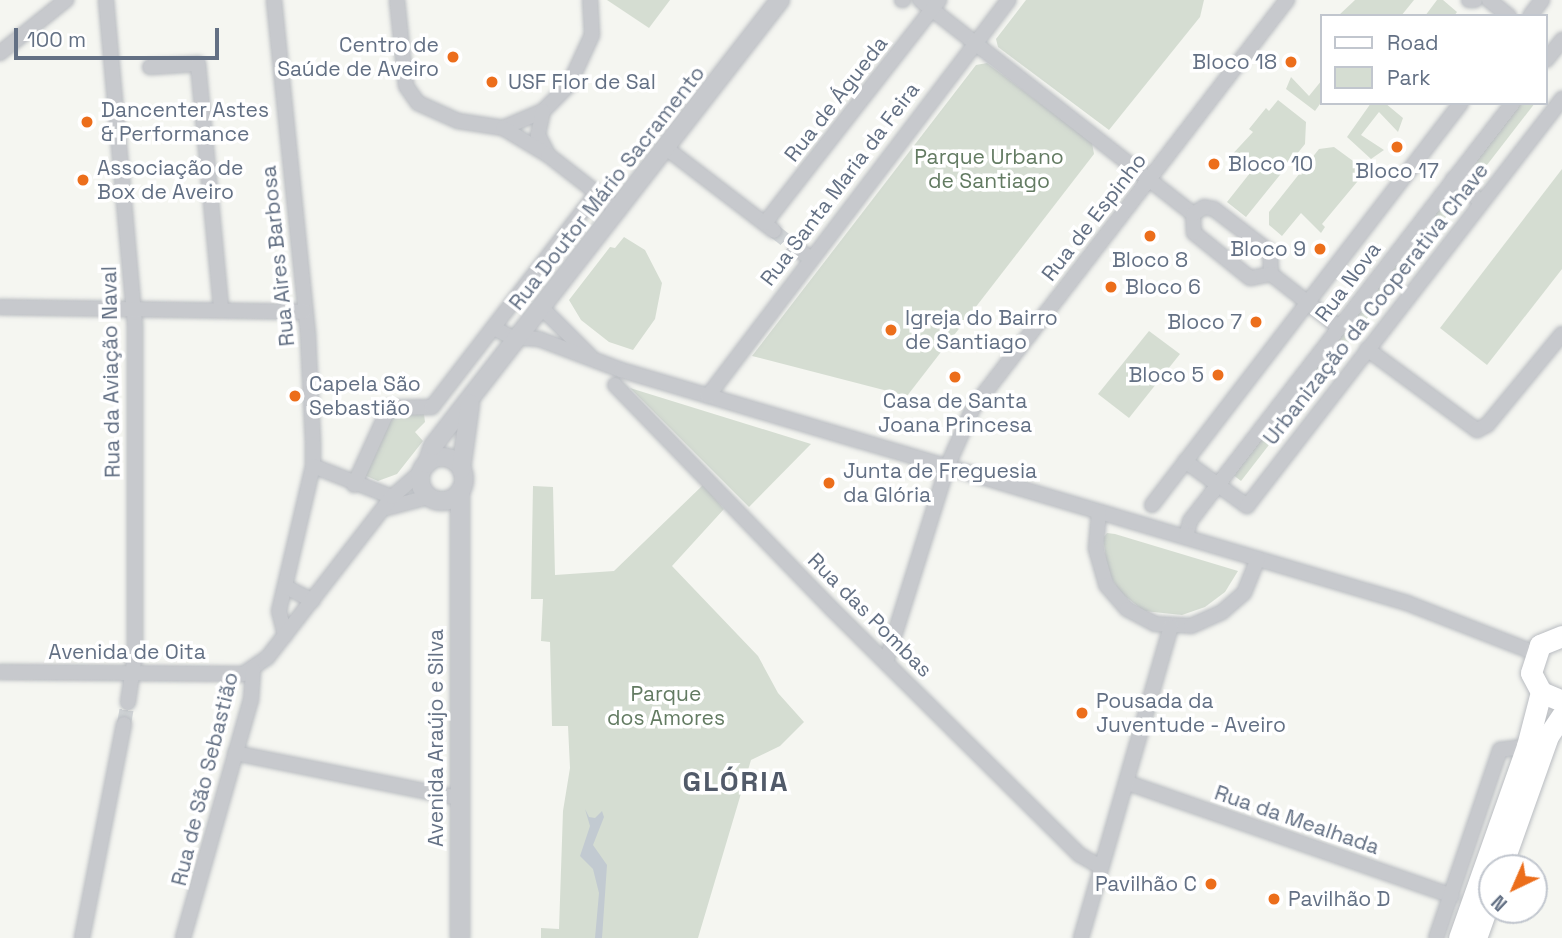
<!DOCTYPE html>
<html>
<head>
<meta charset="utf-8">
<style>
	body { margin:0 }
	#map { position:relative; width:1562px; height:938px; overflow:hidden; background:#f5f6f1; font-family:"Space Grotesk",sans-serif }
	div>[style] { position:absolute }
	.green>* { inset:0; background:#d5ddd2 }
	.water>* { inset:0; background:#c2cad1 }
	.minor-tunnel>* { height:14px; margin-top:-7px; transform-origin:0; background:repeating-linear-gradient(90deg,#d0d4d6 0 14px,transparent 0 21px) }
	.roads { filter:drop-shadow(0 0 2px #b9bcc1) drop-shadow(0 0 2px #b9bcc1) }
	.minor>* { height:14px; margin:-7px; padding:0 7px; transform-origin:7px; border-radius:7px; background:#c7c9cd }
	.tertiary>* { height:18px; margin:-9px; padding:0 9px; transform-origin:9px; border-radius:9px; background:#c7c9cd }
	.tertiary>.ring { margin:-9px; padding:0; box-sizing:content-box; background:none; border:18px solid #c7c9cd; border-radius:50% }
	.secondary>* { height:21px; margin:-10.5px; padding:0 10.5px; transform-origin:10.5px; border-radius:10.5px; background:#fff }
	.dots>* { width:19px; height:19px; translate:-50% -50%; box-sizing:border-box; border:4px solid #fff; border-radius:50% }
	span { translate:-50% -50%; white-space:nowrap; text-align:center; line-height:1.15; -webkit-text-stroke:7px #fff; paint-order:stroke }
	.poi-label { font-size:21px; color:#637084 }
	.right { translate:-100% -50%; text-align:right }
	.left { translate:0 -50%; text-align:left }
	.street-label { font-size:21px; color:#637084 }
	.park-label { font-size:21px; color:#637b62 }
	.district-label { font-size:28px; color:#515a69; font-weight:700; letter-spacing:2px }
	.legend { position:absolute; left:1320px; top:14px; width:228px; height:91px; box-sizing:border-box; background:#fff; border:2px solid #c1c6ce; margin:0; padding:9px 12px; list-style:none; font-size:21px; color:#637084 }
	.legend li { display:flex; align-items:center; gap:14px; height:35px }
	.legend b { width:35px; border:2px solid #c1c6ce }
	.north { position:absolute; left:1478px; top:854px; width:70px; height:70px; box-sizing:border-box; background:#fff; border:2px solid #c1c6ce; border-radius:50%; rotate:224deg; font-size:19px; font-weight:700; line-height:28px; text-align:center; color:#637084 }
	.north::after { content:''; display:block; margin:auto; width:24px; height:32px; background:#ec6e1b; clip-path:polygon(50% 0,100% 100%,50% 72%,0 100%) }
	.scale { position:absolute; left:14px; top:28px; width:205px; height:32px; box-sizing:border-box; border:4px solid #637084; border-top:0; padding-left:9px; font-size:21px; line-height:24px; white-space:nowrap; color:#637084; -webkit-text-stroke:5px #fff; paint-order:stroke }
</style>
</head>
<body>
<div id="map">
	<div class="green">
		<div style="clip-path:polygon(607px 0,670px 0,649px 28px)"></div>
		<div style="clip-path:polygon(1026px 0,1204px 0,1200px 17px,1109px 130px,998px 47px,996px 39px)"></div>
		<div style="clip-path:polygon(1355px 0,1414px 0,1401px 16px,1338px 16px)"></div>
		<div style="clip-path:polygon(1437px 0,1443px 0,1457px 12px,1454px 16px,1425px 16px)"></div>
		<div style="clip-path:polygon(987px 63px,1092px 143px,1094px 154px,907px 396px,752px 356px,976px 65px)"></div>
		<div style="clip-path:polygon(1291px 77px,1309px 96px,1322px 80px,1322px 101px,1315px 111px,1286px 89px)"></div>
		<div style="clip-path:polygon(1278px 100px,1306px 122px,1305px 144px,1246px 217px,1227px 202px,1250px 173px,1227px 160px,1253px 132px,1249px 129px,1266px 108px,1269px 111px)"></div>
		<div style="clip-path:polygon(1371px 103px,1385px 103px,1403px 118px,1398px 132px,1379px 112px,1361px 135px,1384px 150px,1371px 159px,1347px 137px)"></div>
		<div style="clip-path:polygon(1520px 103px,1535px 103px,1480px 174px,1470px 166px)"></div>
		<div style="clip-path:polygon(1334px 147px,1364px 169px,1362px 176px,1322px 224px,1325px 227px,1321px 233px,1301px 213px,1282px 236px,1269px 225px,1269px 212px,1319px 149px)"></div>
		<div style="clip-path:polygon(1562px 169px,1562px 269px,1487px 365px,1440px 328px)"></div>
		<div style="clip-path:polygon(1448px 194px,1457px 203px,1241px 481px,1232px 474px)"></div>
		<div style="clip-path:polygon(624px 237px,645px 250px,662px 283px,655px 319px,633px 350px,609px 342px,581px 320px,569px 300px,610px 247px,615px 248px)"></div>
		<div style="clip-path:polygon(1149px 331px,1180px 354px,1129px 418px,1098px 394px)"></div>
		<div style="clip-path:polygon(630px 388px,811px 444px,749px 507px)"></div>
		<div style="clip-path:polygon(424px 414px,425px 422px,415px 432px,423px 441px,397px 474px,378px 481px,364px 475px,393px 415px)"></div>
		<div style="clip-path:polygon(703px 485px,724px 509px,672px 566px,758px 656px,778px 693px,804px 722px,780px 746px,751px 760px,698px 938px,541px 938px,541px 928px,559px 929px,563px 811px,570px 768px,568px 726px,552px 726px,550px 642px,541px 641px,543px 599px,531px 599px,533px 486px,553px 487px,555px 575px,614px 571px)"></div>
		<div style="clip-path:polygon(1107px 533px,1115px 534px,1238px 571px,1225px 592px,1205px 607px,1182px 615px,1144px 611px,1121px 593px,1108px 573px,1103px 538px)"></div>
	</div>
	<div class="water">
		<div style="clip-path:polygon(585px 809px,589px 817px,595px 818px,602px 811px,604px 817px,593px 845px,607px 865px,602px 938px,595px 938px,599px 893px,593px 869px,580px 856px,590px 826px)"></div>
	</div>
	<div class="minor-tunnel">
		<div style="left:774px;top:231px;width:28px;rotate:38deg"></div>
		<div style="left:124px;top:724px;width:22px;rotate:-80deg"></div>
	</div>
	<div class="roads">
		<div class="minor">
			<div style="left:106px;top:0;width:327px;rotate:84.9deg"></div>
			<div style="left:135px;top:326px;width:329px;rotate:90deg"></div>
			<div style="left:135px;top:655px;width:48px;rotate:98.5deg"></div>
			<div style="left:274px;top:0;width:338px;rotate:84.2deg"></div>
			<div style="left:308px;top:336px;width:108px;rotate:87.3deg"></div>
			<div style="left:313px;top:444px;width:22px;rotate:90deg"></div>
			<div style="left:313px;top:466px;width:149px;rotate:103.2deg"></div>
			<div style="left:279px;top:611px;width:25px;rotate:76deg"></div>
			<div style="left:397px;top:0;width:86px;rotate:84deg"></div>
			<div style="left:406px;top:86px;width:21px;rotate:55deg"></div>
			<div style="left:418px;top:103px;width:44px;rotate:24.2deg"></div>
			<div style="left:458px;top:121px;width:46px;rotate:8.8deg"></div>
			<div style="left:503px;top:128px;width:43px;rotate:-23deg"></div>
			<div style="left:543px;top:111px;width:37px;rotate:-45deg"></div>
			<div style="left:569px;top:85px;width:55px;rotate:-65.3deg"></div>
			<div style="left:592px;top:35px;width:35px;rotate:-93deg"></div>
			<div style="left:902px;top:0;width:1px"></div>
			<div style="left:920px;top:0;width:347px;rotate:38.1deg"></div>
			<div style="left:1469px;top:0;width:6px"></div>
			<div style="left:1489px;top:0;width:26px;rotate:39deg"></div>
			<div style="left:1530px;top:16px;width:20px;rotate:-53deg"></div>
			<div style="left:0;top:53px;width:85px;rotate:-38.8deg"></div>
			<div style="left:1546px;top:60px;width:26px;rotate:-51deg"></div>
			<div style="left:150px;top:67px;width:48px;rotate:-3.6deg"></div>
			<div style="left:198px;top:64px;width:245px;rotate:84.6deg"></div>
			<div style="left:543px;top:111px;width:25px;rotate:102deg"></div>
			<div style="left:538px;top:135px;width:22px;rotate:63deg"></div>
			<div style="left:503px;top:128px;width:52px;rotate:31deg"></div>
			<div style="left:548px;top:155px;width:90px;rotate:37.8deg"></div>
			<div style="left:666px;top:148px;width:136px;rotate:37.5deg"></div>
			<div style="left:1453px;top:179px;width:36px;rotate:39deg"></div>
			<div style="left:1204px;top:207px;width:10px;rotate:11deg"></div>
			<div style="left:1214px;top:209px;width:71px;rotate:37.5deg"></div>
			<div style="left:1270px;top:252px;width:22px;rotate:87deg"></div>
			<div style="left:1271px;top:274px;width:21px;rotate:169deg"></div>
			<div style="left:1250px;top:278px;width:72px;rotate:-141.2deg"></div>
			<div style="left:1194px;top:233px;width:19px;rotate:-93deg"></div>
			<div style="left:1193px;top:214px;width:13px;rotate:-32deg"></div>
			<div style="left:765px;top:223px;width:283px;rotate:-52deg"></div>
			<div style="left:796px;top:248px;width:17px;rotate:36deg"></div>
			<div style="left:1271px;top:274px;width:88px;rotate:38deg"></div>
			<div style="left:0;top:307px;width:304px;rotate:0.9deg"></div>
			<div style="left:542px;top:308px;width:69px;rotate:45deg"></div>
			<div style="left:494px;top:328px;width:19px;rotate:28deg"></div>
			<div style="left:511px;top:337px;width:28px;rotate:4deg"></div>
			<div style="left:539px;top:339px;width:88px;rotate:20.7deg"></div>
			<div style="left:621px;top:370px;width:820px;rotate:16.51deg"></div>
			<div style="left:1407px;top:603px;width:137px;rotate:21.3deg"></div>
			<div style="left:1367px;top:349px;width:137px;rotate:36.4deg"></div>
			<div style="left:1477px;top:430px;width:11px;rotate:-27deg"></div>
			<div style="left:1487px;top:425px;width:118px;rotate:-50.5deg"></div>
			<div style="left:615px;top:385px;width:313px;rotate:45.9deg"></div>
			<div style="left:833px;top:610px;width:348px;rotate:44.8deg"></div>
			<div style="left:1080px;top:855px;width:24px;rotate:30deg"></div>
			<div style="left:708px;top:396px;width:497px;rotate:-52.8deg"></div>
			<div style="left:1185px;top:461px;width:77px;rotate:36deg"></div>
			<div style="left:1247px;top:506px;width:515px;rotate:-52.26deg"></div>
			<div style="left:313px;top:466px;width:85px;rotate:21.4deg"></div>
			<div style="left:354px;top:485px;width:85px;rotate:-65.6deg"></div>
			<div style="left:389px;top:408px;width:43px;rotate:-1.3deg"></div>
			<div style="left:432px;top:407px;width:270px;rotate:-52.4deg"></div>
			<div style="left:1152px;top:505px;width:507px;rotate:-52.45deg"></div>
			<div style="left:387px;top:508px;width:42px;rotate:-15deg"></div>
			<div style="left:1099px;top:512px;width:37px;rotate:95deg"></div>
			<div style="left:1096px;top:549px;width:37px;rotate:74deg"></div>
			<div style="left:1106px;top:585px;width:32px;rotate:49deg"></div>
			<div style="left:1127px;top:609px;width:32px;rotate:28deg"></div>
			<div style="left:1155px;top:624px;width:36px;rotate:3deg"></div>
			<div style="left:1191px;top:626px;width:34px;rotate:-24deg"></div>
			<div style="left:1222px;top:612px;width:29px;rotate:-41deg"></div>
			<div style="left:1244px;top:593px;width:37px;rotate:-68deg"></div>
			<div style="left:1186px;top:537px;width:16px;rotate:-76deg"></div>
			<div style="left:1190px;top:521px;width:528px;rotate:-52.31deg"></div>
			<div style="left:286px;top:587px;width:30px;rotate:27deg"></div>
			<div style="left:886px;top:662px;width:204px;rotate:-72.6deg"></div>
			<div style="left:947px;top:467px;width:64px;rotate:-66.2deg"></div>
			<div style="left:973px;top:408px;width:515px;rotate:-52.42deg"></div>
			<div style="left:0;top:672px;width:243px;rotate:0.5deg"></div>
			<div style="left:243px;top:674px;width:29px;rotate:-34deg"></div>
			<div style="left:267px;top:658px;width:204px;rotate:-52.2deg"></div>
			<div style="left:392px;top:497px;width:38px;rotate:-41deg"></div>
			<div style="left:235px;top:753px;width:228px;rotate:11.4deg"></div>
			<div style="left:1128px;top:783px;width:343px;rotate:19.2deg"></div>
			<div style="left:82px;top:938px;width:218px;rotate:-78.9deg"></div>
			<div style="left:183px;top:938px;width:248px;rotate:-74.1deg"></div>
			<div style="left:251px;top:700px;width:31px;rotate:-86deg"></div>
			<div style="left:1081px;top:938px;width:324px;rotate:-73.9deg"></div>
			<div style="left:1436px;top:938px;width:199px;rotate:-71.2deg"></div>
			<div style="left:1500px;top:750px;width:27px;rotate:-8deg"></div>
		</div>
		<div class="tertiary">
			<div class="ring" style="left:420px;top:457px;width:26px;height:26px"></div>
			<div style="left:427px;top:464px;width:19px;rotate:-72deg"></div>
			<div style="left:433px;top:446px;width:565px;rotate:-52.12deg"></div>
			<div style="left:461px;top:469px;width:66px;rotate:-82.1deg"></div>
			<div style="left:460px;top:491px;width:447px;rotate:90deg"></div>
		</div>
		<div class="secondary">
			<div style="left:1562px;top:636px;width:24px;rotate:158deg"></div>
			<div style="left:1540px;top:645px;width:29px;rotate:108deg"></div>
			<div style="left:1531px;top:673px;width:21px;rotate:62deg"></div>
			<div style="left:1541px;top:692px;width:23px;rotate:23deg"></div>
			<div style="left:1501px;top:868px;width:140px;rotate:-70.4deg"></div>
			<div style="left:1548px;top:736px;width:25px;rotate:-56deg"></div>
			<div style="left:1459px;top:938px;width:204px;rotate:-70.5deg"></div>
			<div style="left:1527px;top:746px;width:56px;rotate:-75.5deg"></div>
			<div style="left:1476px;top:938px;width:48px;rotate:-70.4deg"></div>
		</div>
	</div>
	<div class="dots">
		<div style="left:453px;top:57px;background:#ec6e1b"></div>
		<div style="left:1291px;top:62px;background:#ec6e1b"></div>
		<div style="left:492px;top:82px;background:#ec6e1b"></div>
		<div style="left:87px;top:122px;background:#ec6e1b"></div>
		<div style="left:1397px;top:147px;background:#ec6e1b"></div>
		<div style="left:1214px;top:164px;background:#ec6e1b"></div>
		<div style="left:83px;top:180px;background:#ec6e1b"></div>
		<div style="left:1150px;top:236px;background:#ec6e1b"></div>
		<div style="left:1320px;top:249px;background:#ec6e1b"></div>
		<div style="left:1111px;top:287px;background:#ec6e1b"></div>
		<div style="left:1256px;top:322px;background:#ec6e1b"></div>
		<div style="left:891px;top:330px;background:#ec6e1b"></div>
		<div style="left:1218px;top:375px;background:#ec6e1b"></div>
		<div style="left:955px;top:377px;background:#ec6e1b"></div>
		<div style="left:295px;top:396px;background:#ec6e1b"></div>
		<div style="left:829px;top:483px;background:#ec6e1b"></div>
		<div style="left:1082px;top:713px;background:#ec6e1b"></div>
		<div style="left:1211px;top:884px;background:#ec6e1b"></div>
		<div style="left:1274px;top:899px;background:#ec6e1b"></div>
	</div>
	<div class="poi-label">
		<span class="right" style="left:439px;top:57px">Centro de<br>Saúde de Aveiro</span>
		<span class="right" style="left:1277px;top:62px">Bloco 18</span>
		<span class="left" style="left:508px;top:82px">USF Flor de Sal</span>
		<span class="left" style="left:101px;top:122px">Dancenter Astes<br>&amp; Performance</span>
		<span class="left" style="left:1228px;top:164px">Bloco 10</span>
		<span class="left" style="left:97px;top:180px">Associação de<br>Box de Aveiro</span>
		<span style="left:1397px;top:171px">Bloco 17</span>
		<span class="right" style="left:1306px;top:249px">Bloco 9</span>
		<span style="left:1150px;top:260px">Bloco 8</span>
		<span class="left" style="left:1125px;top:287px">Bloco 6</span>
		<span class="left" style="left:905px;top:330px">Igreja do Bairro<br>de Santiago</span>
		<span class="right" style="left:1242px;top:322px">Bloco 7</span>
		<span class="right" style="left:1204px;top:375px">Bloco 5</span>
		<span class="left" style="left:309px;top:396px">Capela São<br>Sebastião</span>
		<span style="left:955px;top:413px">Casa de Santa<br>Joana Princesa</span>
		<span class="left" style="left:843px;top:483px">Junta de Freguesia<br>da Glória</span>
		<span class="left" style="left:1096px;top:713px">Pousada da<br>Juventude - Aveiro</span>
		<span class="right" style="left:1197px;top:884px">Pavilhão C</span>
		<span class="left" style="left:1288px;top:899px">Pavilhão D</span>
	</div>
	<div class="street-label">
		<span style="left:836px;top:99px;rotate:-52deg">Rua de Águeda</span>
		<span style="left:840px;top:184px;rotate:-53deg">Rua Santa Maria da Feira</span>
		<span style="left:607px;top:188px;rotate:-52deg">Rua Doutor Mário Sacramento</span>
		<span style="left:1094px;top:217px;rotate:-52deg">Rua de Espinho</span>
		<span style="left:278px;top:256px;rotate:-96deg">Rua Aires Barbosa</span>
		<span style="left:1348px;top:282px;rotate:-53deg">Rua Nova</span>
		<span style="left:1376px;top:304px;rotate:-52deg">Urbanização da Cooperativa Chave</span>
		<span style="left:111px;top:372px;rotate:-91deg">Rua da Aviação Naval</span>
		<span style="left:870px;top:615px;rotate:45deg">Rua das Pombas</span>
		<span style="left:127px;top:652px">Avenida de Oita</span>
		<span style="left:436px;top:738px;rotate:-90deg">Avenida Araújo e Silva</span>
		<span style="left:205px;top:779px;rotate:-76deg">Rua de São Sebastião</span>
		<span style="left:1297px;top:820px;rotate:19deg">Rua da Mealhada</span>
	</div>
	<div class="park-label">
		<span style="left:989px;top:169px">Parque Urbano<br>de Santiago</span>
		<span style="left:666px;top:706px">Parque<br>dos Amores</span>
	</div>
	<div class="district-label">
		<span style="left:736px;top:781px">GLÓRIA</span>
	</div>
	<ul class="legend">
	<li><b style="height:9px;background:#fff"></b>Road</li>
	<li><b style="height:19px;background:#d5ddd2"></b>Park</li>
	</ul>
	<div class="north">N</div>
	<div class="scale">100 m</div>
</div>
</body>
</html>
